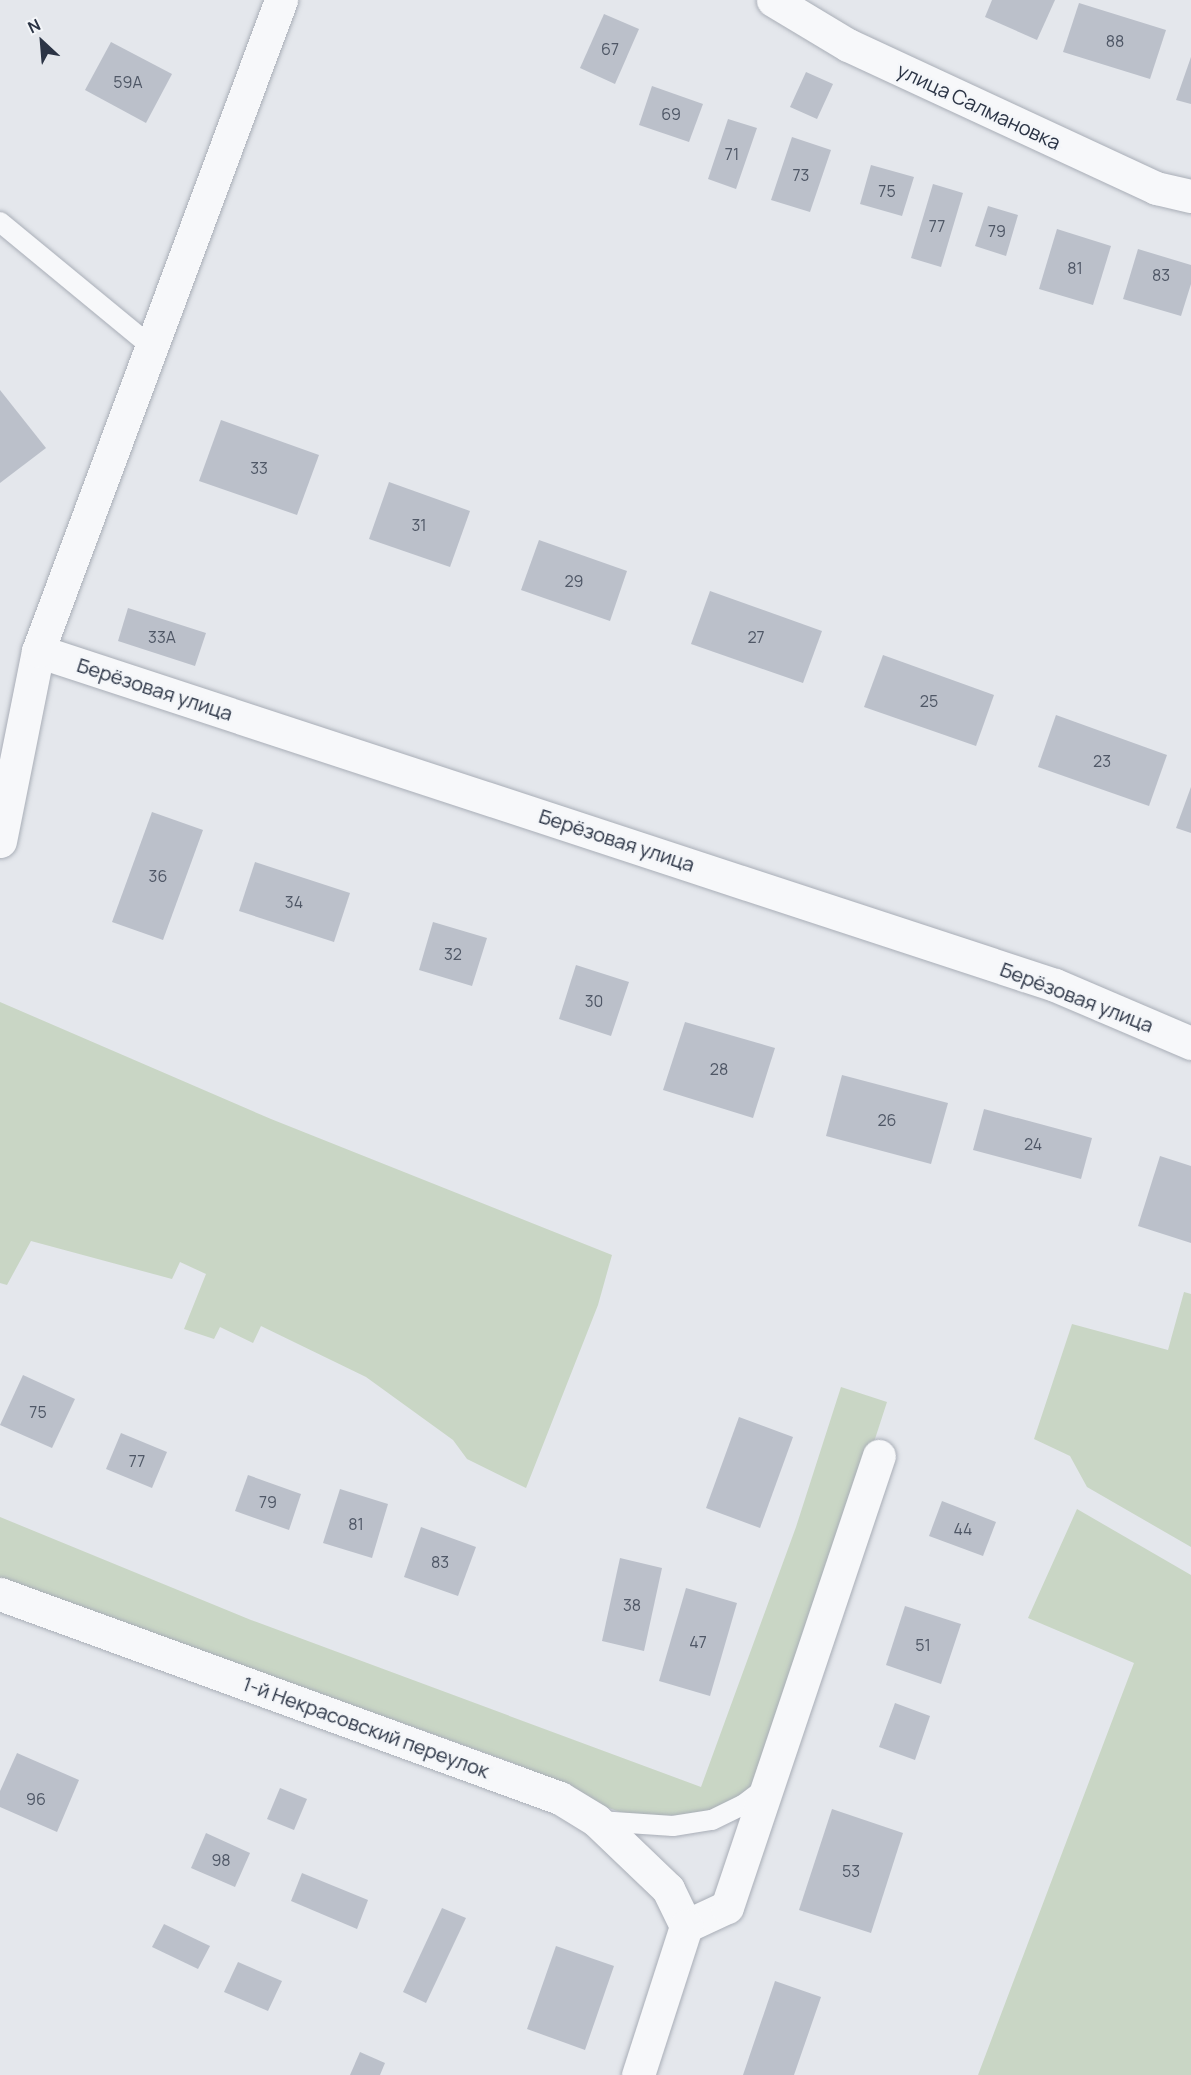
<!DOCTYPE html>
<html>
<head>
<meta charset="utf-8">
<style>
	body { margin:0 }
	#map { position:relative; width:1191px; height:2075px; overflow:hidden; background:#e4e7ec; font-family:Manrope,sans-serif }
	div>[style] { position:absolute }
	.green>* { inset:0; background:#c9d6c5 }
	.building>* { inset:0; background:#bbc0ca }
	.roads { filter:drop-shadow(0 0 2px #a9aeb7) drop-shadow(0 0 2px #a9aeb7) }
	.service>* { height:20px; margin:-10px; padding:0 10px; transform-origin:10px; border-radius:10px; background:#f7f8fa }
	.minor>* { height:33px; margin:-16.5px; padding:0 16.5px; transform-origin:16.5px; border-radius:16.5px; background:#f7f8fa }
	.tertiary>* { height:33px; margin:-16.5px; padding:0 16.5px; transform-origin:16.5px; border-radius:16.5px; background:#f7f8fa }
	span { translate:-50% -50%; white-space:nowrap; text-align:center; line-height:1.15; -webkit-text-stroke:4.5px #f4f6f9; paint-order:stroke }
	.number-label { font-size:16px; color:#4f5766 }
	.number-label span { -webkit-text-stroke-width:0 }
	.street-label { font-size:20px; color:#2b3445 }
	.north { position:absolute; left:12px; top:12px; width:60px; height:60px; -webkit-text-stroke:4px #f4f6f9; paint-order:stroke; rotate:334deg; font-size:16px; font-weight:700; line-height:24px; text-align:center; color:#2b3445 }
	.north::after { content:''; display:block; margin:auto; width:21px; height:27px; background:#2b3445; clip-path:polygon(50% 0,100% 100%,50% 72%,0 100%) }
</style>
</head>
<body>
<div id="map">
	<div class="green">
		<div style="clip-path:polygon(0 1002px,271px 1119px,612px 1255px,598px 1305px,526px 1488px,467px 1459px,453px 1440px,366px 1377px,261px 1326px,253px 1343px,220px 1327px,214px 1339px,184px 1329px,206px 1274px,180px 1262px,172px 1279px,31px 1241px,7px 1285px,0 1283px)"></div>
		<div style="clip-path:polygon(1184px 1292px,1191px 1294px,1191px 1547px,1087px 1487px,1070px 1456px,1034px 1439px,1072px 1324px,1168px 1350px)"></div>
		<div style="clip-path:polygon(841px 1387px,887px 1402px,810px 1639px,753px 1785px,737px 1800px,720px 1809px,689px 1816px,628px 1815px,606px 1807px,580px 1791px,511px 1762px,0 1578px,0 1517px,251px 1620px,701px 1787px,796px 1527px)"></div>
		<div style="clip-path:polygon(1077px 1509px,1191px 1575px,1191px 2075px,978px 2075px,1134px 1663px,1028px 1618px)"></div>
	</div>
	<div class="building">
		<div style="clip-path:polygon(992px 0,1055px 0,1037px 40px,985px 17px)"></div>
		<div style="clip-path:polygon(1079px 3px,1166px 30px,1150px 79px,1063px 52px)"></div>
		<div style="clip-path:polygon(604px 14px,639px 29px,615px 84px,580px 68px)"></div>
		<div style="clip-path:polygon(111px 42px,172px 74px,146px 123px,85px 90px)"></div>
		<div style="clip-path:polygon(1191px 57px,1191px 104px,1176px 100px)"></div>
		<div style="clip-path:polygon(806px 72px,833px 84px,817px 119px,790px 107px)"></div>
		<div style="clip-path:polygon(652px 86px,703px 104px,689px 142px,639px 125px)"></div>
		<div style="clip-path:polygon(728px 119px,757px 128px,736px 189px,708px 179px)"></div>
		<div style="clip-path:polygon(792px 137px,831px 150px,810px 212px,771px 200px)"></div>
		<div style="clip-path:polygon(871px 165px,914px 177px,902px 216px,860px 204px)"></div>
		<div style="clip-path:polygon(933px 184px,963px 193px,941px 267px,911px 258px)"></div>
		<div style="clip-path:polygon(988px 206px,1018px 215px,1006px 256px,975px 246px)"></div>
		<div style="clip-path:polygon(1057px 229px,1111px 246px,1093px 305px,1039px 289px)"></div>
		<div style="clip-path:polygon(1138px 249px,1191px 265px,1191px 284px,1181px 316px,1123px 299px)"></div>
		<div style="clip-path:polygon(0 390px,46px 448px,0 483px)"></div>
		<div style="clip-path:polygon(221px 420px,319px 455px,297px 515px,199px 481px)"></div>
		<div style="clip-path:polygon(389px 482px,470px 511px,450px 567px,369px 539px)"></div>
		<div style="clip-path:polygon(539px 540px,627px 571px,610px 621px,521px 590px)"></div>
		<div style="clip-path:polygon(710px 591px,822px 631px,803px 683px,691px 644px)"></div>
		<div style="clip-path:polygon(128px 608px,206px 633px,195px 666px,118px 641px)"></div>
		<div style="clip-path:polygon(883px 655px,994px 695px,976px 746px,864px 707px)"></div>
		<div style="clip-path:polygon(1056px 715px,1167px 755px,1149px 806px,1038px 767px)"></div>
		<div style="clip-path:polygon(1191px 787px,1191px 833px,1176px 828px)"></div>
		<div style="clip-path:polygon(152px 812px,203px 830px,163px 940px,112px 922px)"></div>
		<div style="clip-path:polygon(255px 862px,350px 893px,334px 942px,239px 911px)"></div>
		<div style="clip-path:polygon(433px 922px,487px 938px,472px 986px,419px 970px)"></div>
		<div style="clip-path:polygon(576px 965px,629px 982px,611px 1036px,559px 1019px)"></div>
		<div style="clip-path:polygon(685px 1022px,775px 1048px,753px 1118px,663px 1090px)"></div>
		<div style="clip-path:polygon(842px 1075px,948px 1103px,931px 1164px,826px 1136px)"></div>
		<div style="clip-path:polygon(984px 1109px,1092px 1138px,1081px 1179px,973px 1150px)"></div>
		<div style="clip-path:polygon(1160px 1156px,1191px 1166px,1191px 1243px,1138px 1226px)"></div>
		<div style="clip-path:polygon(23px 1375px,75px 1399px,52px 1448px,0 1425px)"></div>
		<div style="clip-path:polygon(739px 1417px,793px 1437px,760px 1528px,706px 1508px)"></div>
		<div style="clip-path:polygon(121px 1433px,167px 1452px,152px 1488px,106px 1469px)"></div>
		<div style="clip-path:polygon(248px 1475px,301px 1494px,289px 1530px,235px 1511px)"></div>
		<div style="clip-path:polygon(340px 1489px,388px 1504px,372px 1558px,323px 1543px)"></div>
		<div style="clip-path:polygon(942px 1501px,996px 1522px,983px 1556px,929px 1536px)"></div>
		<div style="clip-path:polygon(421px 1527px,476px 1547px,458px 1596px,404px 1577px)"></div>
		<div style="clip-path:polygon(620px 1558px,662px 1568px,644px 1651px,602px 1641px)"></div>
		<div style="clip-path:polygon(686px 1588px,737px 1603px,710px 1696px,659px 1681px)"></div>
		<div style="clip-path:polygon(905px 1606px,961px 1624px,941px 1684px,886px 1665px)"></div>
		<div style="clip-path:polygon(895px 1703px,930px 1716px,915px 1760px,879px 1747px)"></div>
		<div style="clip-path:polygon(17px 1753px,79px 1780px,57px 1832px,0 1807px,0 1791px)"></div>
		<div style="clip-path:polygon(280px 1788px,307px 1799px,294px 1830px,267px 1819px)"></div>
		<div style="clip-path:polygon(832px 1809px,903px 1833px,871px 1933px,799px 1910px)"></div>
		<div style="clip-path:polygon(206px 1833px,250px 1853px,235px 1887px,191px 1868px)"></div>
		<div style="clip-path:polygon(302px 1873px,368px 1900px,357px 1929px,291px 1901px)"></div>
		<div style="clip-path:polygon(442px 1908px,466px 1918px,426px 2003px,403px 1992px)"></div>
		<div style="clip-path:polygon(164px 1924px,210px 1946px,198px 1969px,152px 1947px)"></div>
		<div style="clip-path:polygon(556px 1946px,614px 1966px,585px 2050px,527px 2029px)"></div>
		<div style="clip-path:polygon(238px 1962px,282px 1981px,268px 2011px,224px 1992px)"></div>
		<div style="clip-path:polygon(775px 1981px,821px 1997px,794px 2075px,743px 2075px)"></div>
		<div style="clip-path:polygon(360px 2052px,385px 2063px,380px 2075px,350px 2075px)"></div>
	</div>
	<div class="roads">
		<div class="service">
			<div style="left:0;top:222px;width:198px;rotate:39.5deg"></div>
			<div style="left:599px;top:1821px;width:74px;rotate:3.9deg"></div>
			<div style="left:673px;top:1826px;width:39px;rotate:-9deg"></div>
			<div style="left:712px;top:1820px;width:34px;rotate:-26deg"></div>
			<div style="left:743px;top:1805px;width:26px;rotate:-37deg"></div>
		</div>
		<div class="minor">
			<div style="left:38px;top:651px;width:1070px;rotate:18.18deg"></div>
			<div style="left:1055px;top:985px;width:148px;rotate:23.1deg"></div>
			<div style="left:0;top:841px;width:194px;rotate:-78.7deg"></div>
			<div style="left:38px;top:651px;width:695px;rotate:-69.53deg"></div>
			<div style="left:0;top:1594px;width:596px;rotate:20.02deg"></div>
			<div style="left:560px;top:1798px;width:42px;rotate:31.4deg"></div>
			<div style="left:596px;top:1820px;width:100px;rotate:43.8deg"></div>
			<div style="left:668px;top:1889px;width:41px;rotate:64.1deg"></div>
			<div style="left:686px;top:1926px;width:45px;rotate:-24.9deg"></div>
			<div style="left:727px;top:1907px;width:476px;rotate:-71.4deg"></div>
			<div style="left:638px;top:2075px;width:157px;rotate:-72.1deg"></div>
		</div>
		<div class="tertiary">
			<div style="left:773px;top:0;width:87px;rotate:31deg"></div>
			<div style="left:848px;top:45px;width:340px;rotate:24.9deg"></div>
			<div style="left:1156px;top:188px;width:36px;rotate:13deg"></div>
		</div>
	</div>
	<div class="number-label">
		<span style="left:1115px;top:41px">88</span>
		<span style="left:610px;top:49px">67</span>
		<span style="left:128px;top:82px">59А</span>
		<span style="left:671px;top:114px">69</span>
		<span style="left:732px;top:154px">71</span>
		<span style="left:801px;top:175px">73</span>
		<span style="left:887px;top:191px">75</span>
		<span style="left:937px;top:226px">77</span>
		<span style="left:997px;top:231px">79</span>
		<span style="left:1075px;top:268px">81</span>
		<span style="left:1161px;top:275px">83</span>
		<span style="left:259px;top:468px">33</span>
		<span style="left:419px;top:525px">31</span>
		<span style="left:574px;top:581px">29</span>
		<span style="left:162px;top:637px">33А</span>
		<span style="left:756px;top:637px">27</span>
		<span style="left:929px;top:701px">25</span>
		<span style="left:1102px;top:761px">23</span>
		<span style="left:158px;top:876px">36</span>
		<span style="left:294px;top:902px">34</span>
		<span style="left:453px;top:954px">32</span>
		<span style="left:594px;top:1001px">30</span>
		<span style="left:719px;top:1069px">28</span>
		<span style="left:887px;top:1120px">26</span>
		<span style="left:1033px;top:1144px">24</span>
		<span style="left:38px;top:1412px">75</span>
		<span style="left:137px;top:1461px">77</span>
		<span style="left:268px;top:1502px">79</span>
		<span style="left:356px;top:1524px">81</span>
		<span style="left:963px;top:1529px">44</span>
		<span style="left:440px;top:1562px">83</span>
		<span style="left:632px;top:1605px">38</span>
		<span style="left:698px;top:1642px">47</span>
		<span style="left:923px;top:1645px">51</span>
		<span style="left:36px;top:1799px">96</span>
		<span style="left:221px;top:1860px">98</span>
		<span style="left:851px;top:1871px">53</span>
	</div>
	<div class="street-label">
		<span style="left:979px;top:106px;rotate:25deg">улица Салмановка</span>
		<span style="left:155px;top:689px;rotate:18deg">Берёзовая улица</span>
		<span style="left:617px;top:840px;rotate:18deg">Берёзовая улица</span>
		<span style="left:1077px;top:997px;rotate:21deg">Берёзовая улица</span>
		<span style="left:366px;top:1727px;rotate:20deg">1-й Некрасовский переулок</span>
	</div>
	<div class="north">N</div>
</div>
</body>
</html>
